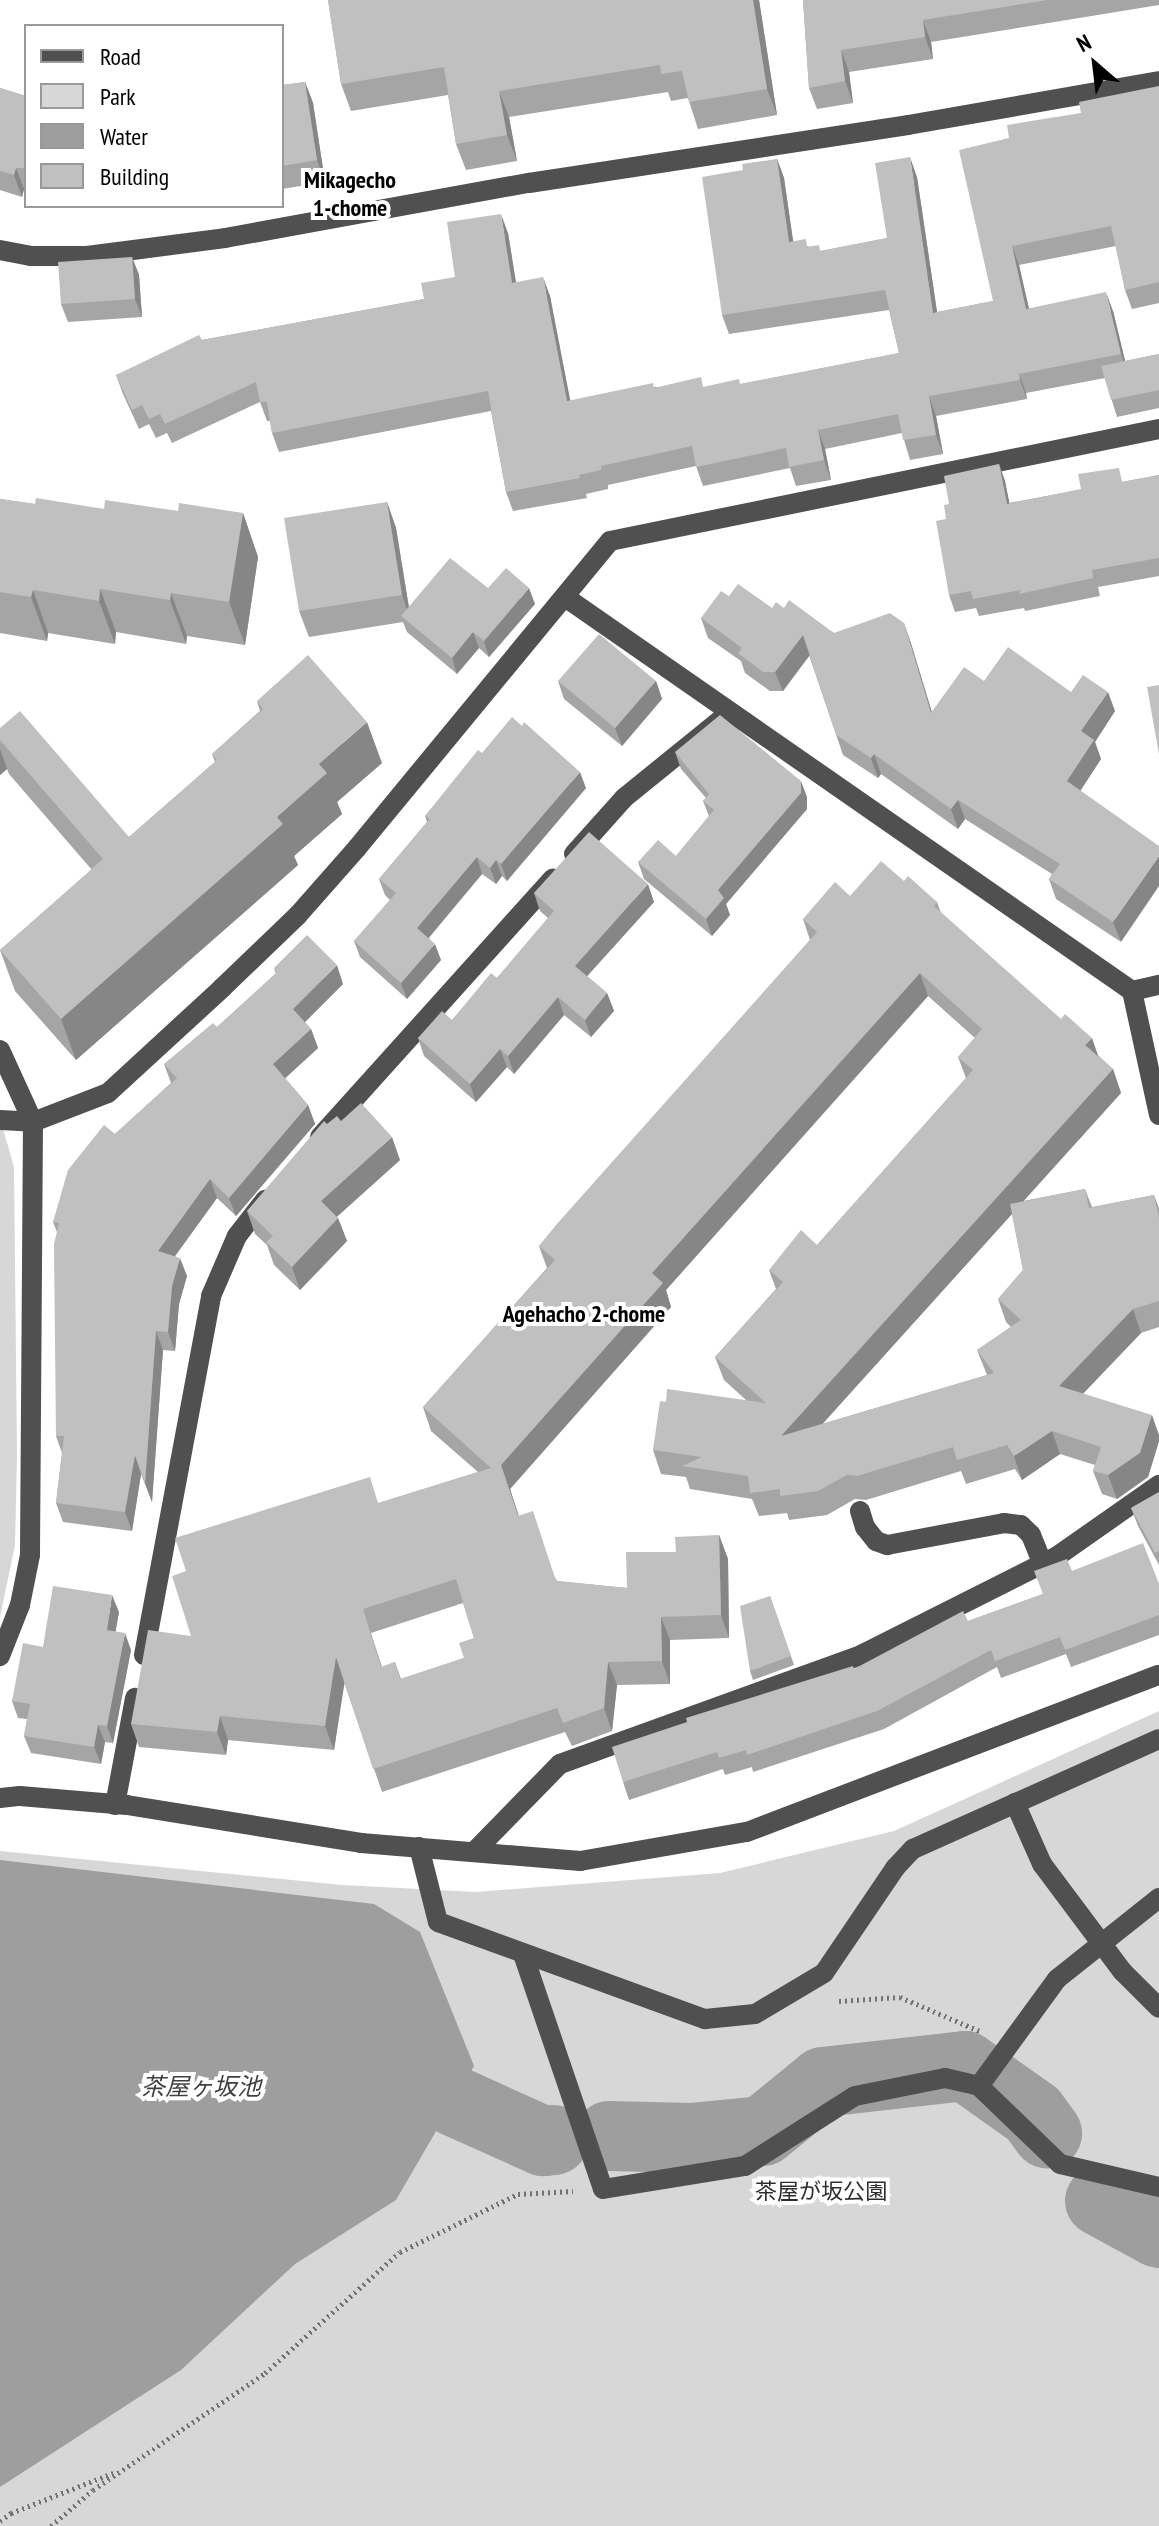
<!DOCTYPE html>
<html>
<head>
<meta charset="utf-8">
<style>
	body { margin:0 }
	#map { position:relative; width:1159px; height:2526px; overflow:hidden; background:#fff; font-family:"PT Sans Narrow","Noto Sans JP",sans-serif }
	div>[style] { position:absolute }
	.green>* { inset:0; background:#d7d7d7 }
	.water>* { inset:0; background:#9e9e9e }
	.river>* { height:70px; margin:-35px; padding:0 35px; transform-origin:35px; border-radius:35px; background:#9e9e9e }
	.path>* { height:5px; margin-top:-2.5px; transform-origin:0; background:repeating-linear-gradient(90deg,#727272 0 2px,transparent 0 6px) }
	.minor>* { height:20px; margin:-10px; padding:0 10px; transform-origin:10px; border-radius:10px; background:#505050 }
	.wall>* { inset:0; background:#a5a5a5 }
	.shaded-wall>* { inset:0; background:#868686 }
	.building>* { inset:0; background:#c0c0c0 }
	span { translate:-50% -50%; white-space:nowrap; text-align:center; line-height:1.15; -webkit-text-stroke:8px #fff; paint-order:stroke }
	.park-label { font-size:22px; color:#2e2e2e }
	.neighbourhood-label { font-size:24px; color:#000; font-weight:700 }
	.water-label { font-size:24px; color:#3f3f3f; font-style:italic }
	.legend { position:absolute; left:24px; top:24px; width:260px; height:184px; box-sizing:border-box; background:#fff; border:2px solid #999; margin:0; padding:10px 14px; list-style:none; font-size:24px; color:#000 }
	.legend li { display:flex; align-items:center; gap:16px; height:40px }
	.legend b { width:40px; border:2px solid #999 }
	.north { position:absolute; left:1055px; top:24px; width:80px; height:80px; -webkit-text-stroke:6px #fff; paint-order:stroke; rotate:332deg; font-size:22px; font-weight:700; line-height:32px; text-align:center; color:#000 }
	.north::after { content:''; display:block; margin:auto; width:28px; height:36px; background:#000; clip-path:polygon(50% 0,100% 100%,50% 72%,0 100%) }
</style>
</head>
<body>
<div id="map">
	<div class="green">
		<div style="clip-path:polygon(0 1118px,14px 1167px,17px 1455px,15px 1545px,0 1617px)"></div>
		<div style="clip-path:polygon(1159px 1711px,1159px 2526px,0 2526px,0 1851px,342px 1885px,476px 1892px,720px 1873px,894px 1831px)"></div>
	</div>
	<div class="water">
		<div style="clip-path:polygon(0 1860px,374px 1904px,420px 1932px,474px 2066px,396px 2200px,295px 2264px,181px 2370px,0 2487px)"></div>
	</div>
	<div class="river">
		<div style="left:454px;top:2101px;width:98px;rotate:24.2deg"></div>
		<div style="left:543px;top:2141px;width:11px;rotate:-5deg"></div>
		<div style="left:609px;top:2136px;width:82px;rotate:1.4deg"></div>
		<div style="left:691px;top:2138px;width:72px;rotate:-5.6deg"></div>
		<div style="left:763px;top:2131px;width:77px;rotate:-39.2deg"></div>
		<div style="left:823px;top:2082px;width:143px;rotate:-6.4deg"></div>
		<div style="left:965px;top:2066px;width:83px;rotate:35.2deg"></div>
		<div style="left:1033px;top:2114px;width:24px;rotate:54deg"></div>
		<div style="left:1100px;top:2201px;width:67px;rotate:28.5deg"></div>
	</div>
	<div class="path">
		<div style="left:839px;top:2001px;width:61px;rotate:-3.8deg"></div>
		<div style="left:900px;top:1997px;width:89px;rotate:23.1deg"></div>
		<div style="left:0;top:2521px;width:14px;rotate:-36deg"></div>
		<div style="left:11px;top:2513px;width:110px;rotate:-21.4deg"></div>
		<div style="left:51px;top:2526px;width:55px;rotate:-40.6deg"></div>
		<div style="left:93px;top:2490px;width:208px;rotate:-34.2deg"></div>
		<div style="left:265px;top:2373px;width:181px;rotate:-41.9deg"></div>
		<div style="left:400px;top:2252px;width:131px;rotate:-26.2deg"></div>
		<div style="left:518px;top:2194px;width:55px;rotate:-3.1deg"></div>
	</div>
	<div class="minor">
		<div style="left:0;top:250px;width:31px;rotate:11deg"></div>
		<div style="left:30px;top:256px;width:57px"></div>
		<div style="left:87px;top:256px;width:139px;rotate:-7.4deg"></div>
		<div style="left:225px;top:238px;width:309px;rotate:-10.3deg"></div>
		<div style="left:529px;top:183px;width:383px;rotate:-8.7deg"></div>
		<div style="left:908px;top:125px;width:255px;rotate:-9.9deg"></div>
		<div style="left:565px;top:597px;width:690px;rotate:34.79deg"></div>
		<div style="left:1132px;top:991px;width:28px;rotate:-13deg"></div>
		<div style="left:574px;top:854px;width:75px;rotate:-48.2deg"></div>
		<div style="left:624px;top:798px;width:135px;rotate:-39deg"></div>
		<div style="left:1132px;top:991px;width:127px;rotate:77.7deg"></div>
		<div style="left:0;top:1050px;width:79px;rotate:65.4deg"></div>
		<div style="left:33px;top:1122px;width:433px;rotate:90.4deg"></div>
		<div style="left:30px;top:1555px;width:51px;rotate:101.3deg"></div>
		<div style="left:20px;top:1605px;width:55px;rotate:111.4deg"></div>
		<div style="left:0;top:1120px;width:33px;rotate:3deg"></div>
		<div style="left:33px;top:1122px;width:80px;rotate:-21.1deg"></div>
		<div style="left:108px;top:1093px;width:155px;rotate:-42.6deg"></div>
		<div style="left:222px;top:988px;width:105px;rotate:-43.8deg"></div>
		<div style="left:298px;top:915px;width:89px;rotate:-48.6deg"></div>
		<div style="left:357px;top:848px;width:398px;rotate:-50.5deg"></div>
		<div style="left:610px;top:541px;width:560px;rotate:-11.53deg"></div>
		<div style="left:320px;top:1137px;width:348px;rotate:-48deg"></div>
		<div style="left:860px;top:1511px;width:17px;rotate:73deg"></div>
		<div style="left:865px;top:1527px;width:18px;rotate:52deg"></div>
		<div style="left:876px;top:1541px;width:12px;rotate:20deg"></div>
		<div style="left:887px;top:1545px;width:119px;rotate:-10.6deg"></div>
		<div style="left:1004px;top:1523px;width:17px;rotate:7deg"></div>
		<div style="left:1021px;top:1525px;width:14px;rotate:45deg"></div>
		<div style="left:1031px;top:1535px;width:31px;rotate:68deg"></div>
		<div style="left:144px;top:1655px;width:365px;rotate:-79.4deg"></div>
		<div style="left:211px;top:1296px;width:65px;rotate:-66.6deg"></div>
		<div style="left:237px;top:1236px;width:46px;rotate:-52.1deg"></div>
		<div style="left:0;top:1798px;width:20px;rotate:-6deg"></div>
		<div style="left:20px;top:1796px;width:107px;rotate:4.8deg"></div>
		<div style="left:127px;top:1805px;width:237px;rotate:9.2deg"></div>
		<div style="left:361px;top:1843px;width:220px;rotate:4.7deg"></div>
		<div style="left:580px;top:1861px;width:169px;rotate:-9.9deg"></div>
		<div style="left:747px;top:1832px;width:441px;rotate:-20.9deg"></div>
		<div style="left:1015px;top:1803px;width:67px;rotate:66.1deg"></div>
		<div style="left:1042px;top:1864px;width:134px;rotate:53.2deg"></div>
		<div style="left:1122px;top:1971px;width:52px;rotate:45deg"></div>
		<div style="left:115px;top:1805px;width:109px;rotate:-79.4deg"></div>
		<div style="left:419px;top:1847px;width:77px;rotate:75.8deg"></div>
		<div style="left:438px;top:1922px;width:284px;rotate:20deg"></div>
		<div style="left:705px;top:2019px;width:50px;rotate:-5.7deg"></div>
		<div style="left:755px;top:2014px;width:80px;rotate:-30.7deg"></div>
		<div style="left:824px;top:1973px;width:127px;rotate:-55.9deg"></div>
		<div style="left:895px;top:1868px;width:26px;rotate:-47deg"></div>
		<div style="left:913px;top:1849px;width:269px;rotate:-24.1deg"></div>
		<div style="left:474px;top:1852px;width:123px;rotate:-45.7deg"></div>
		<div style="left:560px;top:1764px;width:320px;rotate:-19.9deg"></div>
		<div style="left:861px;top:1655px;width:218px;rotate:-26.7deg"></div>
		<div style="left:1056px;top:1557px;width:126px;rotate:-35deg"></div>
		<div style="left:523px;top:1954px;width:248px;rotate:71.2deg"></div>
		<div style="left:603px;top:2189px;width:144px;rotate:-9.2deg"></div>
		<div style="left:745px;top:2166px;width:130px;rotate:-32.5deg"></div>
		<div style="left:855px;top:2096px;width:92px;rotate:-11.3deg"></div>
		<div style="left:945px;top:2078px;width:35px;rotate:13deg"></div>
		<div style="left:979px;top:2086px;width:112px;rotate:43.9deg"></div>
		<div style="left:1060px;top:2164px;width:102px;rotate:13.1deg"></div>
		<div style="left:979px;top:2086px;width:132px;rotate:-53.9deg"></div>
		<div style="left:1057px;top:1979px;width:130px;rotate:-38.5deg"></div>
	</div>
	<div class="wall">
		<div style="clip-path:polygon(328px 0,759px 0,777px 115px,698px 129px,688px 98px,671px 101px,668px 92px,509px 117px,517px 161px,466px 170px,456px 144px,448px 95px,351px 111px,341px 84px)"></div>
		<div style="clip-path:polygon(803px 0,1159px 0,1159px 5px,931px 42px,933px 59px,849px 72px,853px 103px,817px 109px,809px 88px)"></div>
		<div style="clip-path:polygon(305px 82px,313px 103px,325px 182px,282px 189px,282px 85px)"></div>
		<div style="clip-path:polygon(1159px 86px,1159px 303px,1132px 309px,1125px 290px,1116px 246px,1019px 265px,1029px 308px,1113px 311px,1125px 361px,1159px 354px,1159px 408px,1117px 417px,1105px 378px,1026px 393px,1027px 399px,936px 416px,943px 454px,910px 460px,902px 433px,825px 449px,831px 480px,796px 486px,790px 468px,703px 486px,696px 466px,608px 485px,608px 489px,586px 494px,587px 498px,513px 511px,506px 492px,491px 411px,279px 452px,272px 433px,270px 421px,267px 421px,260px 402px,172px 443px,167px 433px,156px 438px,149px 424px,139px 429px,123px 394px,116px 375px,202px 340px,424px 299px,455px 277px,508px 233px,516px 282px,550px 296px,570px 401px,655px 387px,705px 387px,741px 384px,899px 353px,889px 310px,729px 334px,722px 315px,743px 170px,777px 159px,784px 178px,793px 241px,821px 251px,887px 238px,917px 177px,937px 312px,993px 301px,1009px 138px)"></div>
		<div style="clip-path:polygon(0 88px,26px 96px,26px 190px,24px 189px,22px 197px,0 190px)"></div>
		<div style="clip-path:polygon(132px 257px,139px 275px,142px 317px,68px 322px,61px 304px)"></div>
		<div style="clip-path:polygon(999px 464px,1005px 481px,1009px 503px,1159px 475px,1159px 576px,1098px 587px,1100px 596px,1025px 611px,1024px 608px,979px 616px,976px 608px,955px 612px,949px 595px,946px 519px,949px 504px)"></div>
		<div style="clip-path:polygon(0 499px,35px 504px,104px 509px,243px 513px,258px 557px,245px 645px,187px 636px,186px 644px,116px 632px,115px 644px,48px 633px,47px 641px,0 633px)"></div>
		<div style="clip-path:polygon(387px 502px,396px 528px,409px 607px,488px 588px,535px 604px,489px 657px,479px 648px,457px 674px,407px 632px,403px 622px,309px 637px,299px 611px)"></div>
		<div style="clip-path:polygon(729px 596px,772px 608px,784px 608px,834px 633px,904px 623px,932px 712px,984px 681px,1071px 692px,1115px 711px,1095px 742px,1101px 759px,1081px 790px,1121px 942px,1056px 899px,1049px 879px,1052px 874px,965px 819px,958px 829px,881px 774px,878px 778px,843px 755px,809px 655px,783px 691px,770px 691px,745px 673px,741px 661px,708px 638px,701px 618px)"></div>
		<div style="clip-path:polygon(558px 681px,656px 681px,662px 699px,622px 746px,564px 699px)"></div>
		<div style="clip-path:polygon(257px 701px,382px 763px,337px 802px,342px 814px,294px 856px,298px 865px,76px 1060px,15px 991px,0 950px,92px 870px,9px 774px,7px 769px,0 775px,0 728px,129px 837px,215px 762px,212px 754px,260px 711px)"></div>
		<div style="clip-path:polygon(675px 752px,807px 797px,807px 809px,726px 904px,730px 915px,712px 936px,644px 879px,638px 862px,676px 856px,709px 816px,703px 801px,706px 798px,681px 769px)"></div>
		<div style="clip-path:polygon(482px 753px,586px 788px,507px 881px,502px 876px,496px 884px,482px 874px,429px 938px,441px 960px,407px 999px,360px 957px,354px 941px,390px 900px,385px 895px,379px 879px,427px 822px,425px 816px)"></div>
		<div style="clip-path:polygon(evenodd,904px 881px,937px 902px,941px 913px,1113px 1069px,1121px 1093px,1023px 1201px,1085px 1189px,1092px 1207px,1154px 1195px,1159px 1208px,1159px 1327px,1141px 1333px,1083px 1394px,1159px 1435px,1159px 1441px,1148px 1477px,1117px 1499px,1102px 1494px,1093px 1471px,1095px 1465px,1060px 1454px,1022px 1480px,1015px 1469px,966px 1484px,961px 1471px,866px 1500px,855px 1499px,827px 1515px,789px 1520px,787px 1513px,759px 1516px,752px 1499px,690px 1489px,686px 1477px,661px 1474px,653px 1450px,666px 1402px,746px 1400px,724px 1380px,715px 1357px,776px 1289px,769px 1270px,817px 1245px,966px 1078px,958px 1057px,975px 1038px,928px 996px,666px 1290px,671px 1307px,510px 1489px,519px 1516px,557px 1581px,627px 1588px,676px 1552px,719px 1535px,728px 1559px,729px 1638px,670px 1640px,670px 1684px,617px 1685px,612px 1731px,572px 1746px,565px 1732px,382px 1792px,344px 1682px,334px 1750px,228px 1740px,226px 1755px,139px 1747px,131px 1724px,191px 1636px,379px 1503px,478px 1472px,431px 1431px,423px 1407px,547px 1268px,539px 1246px,810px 940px,803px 919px,850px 896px,904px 881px,1012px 1214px,1023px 1270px,998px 1299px,1006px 1322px,1011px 1327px,977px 1350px,987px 1375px,822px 1424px,1012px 1214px,904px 881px,463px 1603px,474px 1638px,464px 1658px,401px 1679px,395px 1662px,382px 1667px,371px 1633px,463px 1603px)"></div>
		<div style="clip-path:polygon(534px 893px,654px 902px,587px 976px,607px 993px,614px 1011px,591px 1037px,564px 1015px,514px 1074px,507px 1067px,476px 1102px,424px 1056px,418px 1038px,452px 1020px,497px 978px,548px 918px,540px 911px)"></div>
		<div style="clip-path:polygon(274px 968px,343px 984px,305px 1022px,311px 1029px,318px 1048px,285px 1078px,308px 1105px,315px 1124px,236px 1216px,217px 1198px,175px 1256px,187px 1276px,179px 1304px,175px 1351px,163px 1350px,152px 1502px,141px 1474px,132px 1531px,63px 1522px,56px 1503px,62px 1453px,56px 1436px,57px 1232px,53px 1222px,115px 1134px,171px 1083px,164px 1064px,217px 1027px,276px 974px)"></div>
		<div style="clip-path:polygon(341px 1121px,400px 1160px,337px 1216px,347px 1241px,300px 1290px,274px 1265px,267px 1245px,255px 1234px,247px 1211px,327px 1124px)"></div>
		<div style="clip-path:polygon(1159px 1492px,1159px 1565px,1138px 1526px,1131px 1508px)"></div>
		<div style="clip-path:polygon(1072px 1571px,1159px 1584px,1159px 1635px,1071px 1667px,1066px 1654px,1001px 1678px,997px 1667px,884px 1729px,753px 1772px,752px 1767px,725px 1775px,723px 1769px,629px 1800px,623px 1782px,854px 1669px,968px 1621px,1043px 1594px)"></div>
		<div style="clip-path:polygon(770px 1596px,794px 1665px,753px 1680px,750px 1671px)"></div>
		<div style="clip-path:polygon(119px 1612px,115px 1631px,131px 1650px,113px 1743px,105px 1742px,101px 1764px,31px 1753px,24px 1736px,27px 1719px,18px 1718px,12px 1701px,43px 1647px)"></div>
	</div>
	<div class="shaded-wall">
		<div style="clip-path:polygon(753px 0,759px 0,777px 115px,767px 89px)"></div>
		<div style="clip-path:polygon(923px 20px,931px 42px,933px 59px,925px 37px)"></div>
		<div style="clip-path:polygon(841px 50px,849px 72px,853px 103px,845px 81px)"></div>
		<div style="clip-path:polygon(305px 82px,313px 103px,325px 182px,317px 160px)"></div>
		<div style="clip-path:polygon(499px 91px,509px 117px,517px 161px,507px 135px)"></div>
		<div style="clip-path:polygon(910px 157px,917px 177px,940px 332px,933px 313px)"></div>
		<div style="clip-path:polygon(777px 159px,784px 178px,796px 261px,789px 242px)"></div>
		<div style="clip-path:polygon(16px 168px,24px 189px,22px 197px,14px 175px)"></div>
		<div style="clip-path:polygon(501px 214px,508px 233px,519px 302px,512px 283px)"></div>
		<div style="clip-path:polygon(1012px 246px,1019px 265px,1033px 328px,1026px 309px)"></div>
		<div style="clip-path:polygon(132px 257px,139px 275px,142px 317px,135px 299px)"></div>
		<div style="clip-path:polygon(543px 277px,550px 296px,574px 420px,567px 401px)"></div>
		<div style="clip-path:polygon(1106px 292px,1113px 311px,1128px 373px,1121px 354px)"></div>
		<div style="clip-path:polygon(1019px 374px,1026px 393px,1027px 399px,1020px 380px)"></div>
		<div style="clip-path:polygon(929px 396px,936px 416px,943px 454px,936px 435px)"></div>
		<div style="clip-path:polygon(818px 430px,825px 449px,831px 480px,824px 460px)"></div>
		<div style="clip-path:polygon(999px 464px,1005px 481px,1013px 521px,1007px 504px)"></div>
		<div style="clip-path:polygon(387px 502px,396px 528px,411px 621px,402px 595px)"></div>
		<div style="clip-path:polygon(243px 513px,258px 557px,245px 645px,229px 602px)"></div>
		<div style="clip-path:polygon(529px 588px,535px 604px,489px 657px,484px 641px)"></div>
		<div style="clip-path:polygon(100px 589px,116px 632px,115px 644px,99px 601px)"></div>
		<div style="clip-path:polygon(33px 590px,48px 633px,47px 641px,31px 597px)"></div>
		<div style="clip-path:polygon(171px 593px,187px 636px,186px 644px,170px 600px)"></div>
		<div style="clip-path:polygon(904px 623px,911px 643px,938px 733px,931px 713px)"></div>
		<div style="clip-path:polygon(473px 632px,479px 648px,457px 674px,452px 658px)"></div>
		<div style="clip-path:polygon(803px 635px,810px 655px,783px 691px,775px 672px)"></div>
		<div style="clip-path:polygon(656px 681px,662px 699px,622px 746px,615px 728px)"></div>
		<div style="clip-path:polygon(1108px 692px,1115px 711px,1095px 742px,1101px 759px,1074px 800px,1067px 781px,1081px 731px)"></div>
		<div style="clip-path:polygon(367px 722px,382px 763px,337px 802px,342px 814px,294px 856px,298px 865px,76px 1060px,61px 1019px,277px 817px,319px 764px)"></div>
		<div style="clip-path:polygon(0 749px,7px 769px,0 775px)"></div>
		<div style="clip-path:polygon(874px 754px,881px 774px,878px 778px,871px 758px)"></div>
		<div style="clip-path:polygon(580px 772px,586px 788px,507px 881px,501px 864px)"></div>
		<div style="clip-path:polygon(801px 781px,807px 797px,807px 809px,726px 904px,730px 915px,712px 936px,706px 919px,718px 890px)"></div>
		<div style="clip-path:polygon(958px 800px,965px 819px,958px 829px,951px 809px)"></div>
		<div style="clip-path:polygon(1159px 856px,1159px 886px,1121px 942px,1113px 922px)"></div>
		<div style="clip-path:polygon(477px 857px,482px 874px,423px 944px,417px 928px)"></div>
		<div style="clip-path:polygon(496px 860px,502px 876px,496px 884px,490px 868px)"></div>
		<div style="clip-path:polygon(648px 884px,654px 902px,581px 983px,575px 966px)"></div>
		<div style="clip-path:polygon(435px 944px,441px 960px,407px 999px,401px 983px)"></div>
		<div style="clip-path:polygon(337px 965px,343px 984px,299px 1028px,293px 1009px)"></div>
		<div style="clip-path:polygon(920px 973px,928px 996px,666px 1290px,671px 1307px,510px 1489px,526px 1540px,501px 1465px,652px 1273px)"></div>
		<div style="clip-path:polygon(607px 993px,614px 1011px,591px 1037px,585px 1020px)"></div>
		<div style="clip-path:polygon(558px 997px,564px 1015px,514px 1074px,508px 1056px)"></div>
		<div style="clip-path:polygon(311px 1029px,318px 1048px,280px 1083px,273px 1064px)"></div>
		<div style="clip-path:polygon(1092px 1038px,1100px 1061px,1085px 1045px)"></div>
		<div style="clip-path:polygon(500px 1049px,507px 1067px,476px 1102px,470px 1084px)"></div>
		<div style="clip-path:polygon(1113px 1069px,1121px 1093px,790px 1460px,781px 1436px)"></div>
		<div style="clip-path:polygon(308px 1105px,315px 1124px,236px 1216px,229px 1198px)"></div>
		<div style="clip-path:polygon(392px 1137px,400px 1160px,329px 1224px,321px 1201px)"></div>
		<div style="clip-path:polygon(210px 1179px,217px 1198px,165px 1270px,158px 1251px)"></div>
		<div style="clip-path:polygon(338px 1218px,347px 1241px,300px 1290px,292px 1267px)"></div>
		<div style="clip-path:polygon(180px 1258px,187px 1276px,179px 1304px,175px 1351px,168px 1332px,172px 1286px)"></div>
		<div style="clip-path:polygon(1133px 1309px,1141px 1333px,1067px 1410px,1059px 1386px)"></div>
		<div style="clip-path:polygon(156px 1331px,163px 1350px,152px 1502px,145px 1483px)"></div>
		<div style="clip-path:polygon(1152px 1415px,1159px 1435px,1159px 1441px,1148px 1477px,1117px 1499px,1108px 1475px)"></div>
		<div style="clip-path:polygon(1052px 1431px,1060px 1454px,1022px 1480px,1014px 1456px)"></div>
		<div style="clip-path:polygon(135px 1455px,141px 1474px,132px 1531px,125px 1512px)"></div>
		<div style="clip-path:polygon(719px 1535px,728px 1559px,729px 1638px,721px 1615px)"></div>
		<div style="clip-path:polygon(112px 1595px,119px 1612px,113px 1647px,107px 1630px)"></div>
		<div style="clip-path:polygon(661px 1617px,670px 1640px,670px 1684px,662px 1661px)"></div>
		<div style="clip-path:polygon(125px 1633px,131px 1650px,113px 1743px,107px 1726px)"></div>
		<div style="clip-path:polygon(336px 1657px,345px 1680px,334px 1750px,325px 1726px)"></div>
		<div style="clip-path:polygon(608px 1662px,617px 1685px,612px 1731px,604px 1708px)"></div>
		<div style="clip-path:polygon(220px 1716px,228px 1740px,226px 1755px,217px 1732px)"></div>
		<div style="clip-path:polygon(98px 1725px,105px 1742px,101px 1764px,94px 1747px)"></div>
	</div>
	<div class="building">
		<div style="clip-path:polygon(328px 0,753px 0,767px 89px,689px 102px,682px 71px,661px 74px,660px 65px,499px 91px,507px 135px,456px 144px,444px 67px,341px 84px)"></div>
		<div style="clip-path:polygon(803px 0,1047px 0,923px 20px,925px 37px,841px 50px,845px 81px,809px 88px)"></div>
		<div style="clip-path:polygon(305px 82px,317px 160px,282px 166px,282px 85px)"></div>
		<div style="clip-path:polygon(1159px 86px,1159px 282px,1125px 290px,1111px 226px,1012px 246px,1026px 309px,1106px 292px,1121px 354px,1019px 374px,1020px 380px,929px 396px,936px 435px,903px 440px,898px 414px,818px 430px,824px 460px,789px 467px,786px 448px,696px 467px,692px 446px,601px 466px,601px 470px,579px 475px,580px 478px,506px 492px,488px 391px,272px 433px,267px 402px,260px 402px,256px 382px,165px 424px,160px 414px,149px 419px,142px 405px,132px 410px,116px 375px,199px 335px,202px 340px,424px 299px,421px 283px,455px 277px,447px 222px,501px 214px,512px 283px,543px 277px,567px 401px,653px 383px,654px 388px,701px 377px,703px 387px,739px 379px,740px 384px,899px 353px,885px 290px,722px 315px,702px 177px,743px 170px,742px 164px,777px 159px,789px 242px,806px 239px,807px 247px,819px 245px,820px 251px,887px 238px,875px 163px,910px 157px,933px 313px,993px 301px,959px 150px,1009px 138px,1007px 125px,1081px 113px,1079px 102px)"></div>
		<div style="clip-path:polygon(0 88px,26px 96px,26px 168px,16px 168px,14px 175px,0 171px)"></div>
		<div style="clip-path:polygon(132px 257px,135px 299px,61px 304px,58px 262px)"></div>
		<div style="clip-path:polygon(1159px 354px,1159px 390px,1111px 400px,1101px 366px)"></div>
		<div style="clip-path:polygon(999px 464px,1007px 504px,1081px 489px,1078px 474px,1119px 468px,1122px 482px,1159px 475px,1159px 558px,1092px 570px,1093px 578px,1019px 594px,1021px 590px,973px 599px,971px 591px,949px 595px,936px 521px,946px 519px,944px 505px,949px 504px,944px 476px)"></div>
		<div style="clip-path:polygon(36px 498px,104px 509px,105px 500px,178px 511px,179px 503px,243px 513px,229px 602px,171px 593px,170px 600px,100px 589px,99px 601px,33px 590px,31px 597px,0 592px,0 499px,35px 504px)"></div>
		<div style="clip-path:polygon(387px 502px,402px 595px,299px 611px,284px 518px)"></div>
		<div style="clip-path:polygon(450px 558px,488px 588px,506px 568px,529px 588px,484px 641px,473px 632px,452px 658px,401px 616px)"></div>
		<div style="clip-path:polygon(738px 584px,772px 608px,776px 602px,784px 608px,789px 600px,834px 633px,890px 613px,904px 623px,931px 713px,964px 667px,984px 681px,1008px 647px,1071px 692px,1083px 675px,1108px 692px,1081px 731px,1094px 740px,1067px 781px,1159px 846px,1159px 856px,1113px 922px,1049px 879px,1060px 864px,958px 800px,951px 809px,874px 754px,871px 758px,836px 735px,803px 635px,775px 672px,763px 672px,738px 653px,742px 648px,701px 618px,721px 591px,729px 596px)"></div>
		<div style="clip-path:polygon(599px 634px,656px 681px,615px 728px,558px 681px)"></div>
		<div style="clip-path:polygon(308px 655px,367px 722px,319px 764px,327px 773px,277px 817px,283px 824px,61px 1019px,0 950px,103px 859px,0 740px,0 728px,20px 711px,129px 837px,217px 760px,212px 754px,263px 709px,257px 701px)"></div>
		<div style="clip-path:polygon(1159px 685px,1159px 754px,1147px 687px)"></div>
		<div style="clip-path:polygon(720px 715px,801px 781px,801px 793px,718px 890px,724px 898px,706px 919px,638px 862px,658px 840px,676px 856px,714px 810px,703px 801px,709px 794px,675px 752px)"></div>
		<div style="clip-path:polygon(512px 717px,522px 726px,524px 722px,580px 772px,501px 864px,496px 860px,490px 868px,477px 857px,417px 928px,435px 944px,401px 983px,354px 941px,396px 893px,379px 879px,430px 819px,425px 816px,478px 750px,482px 753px)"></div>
		<div style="clip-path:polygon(589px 832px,648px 884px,575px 966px,607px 993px,585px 1020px,558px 997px,508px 1056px,500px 1049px,470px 1084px,418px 1038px,442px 1011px,452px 1020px,491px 973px,497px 978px,554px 911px,534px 893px)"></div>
		<div style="clip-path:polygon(evenodd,881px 861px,904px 881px,908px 876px,937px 902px,934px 906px,1061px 1019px,1065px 1014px,1092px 1038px,1085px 1045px,1113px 1069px,781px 1436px,994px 1373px,977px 1350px,1021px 1320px,998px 1299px,1023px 1270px,1010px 1204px,1085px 1189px,1089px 1208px,1154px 1195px,1159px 1218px,1159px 1301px,1133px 1309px,1059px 1386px,1152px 1415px,1140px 1453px,1108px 1475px,1093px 1471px,1101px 1447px,1052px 1431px,1014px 1456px,1007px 1445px,957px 1460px,953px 1447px,857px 1476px,847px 1475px,818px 1491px,780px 1496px,780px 1489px,750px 1493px,748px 1476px,682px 1466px,702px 1457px,653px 1450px,660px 1401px,666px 1402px,667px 1389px,766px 1403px,715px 1357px,783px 1282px,769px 1270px,801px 1230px,817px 1245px,973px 1070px,958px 1057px,982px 1029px,920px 973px,652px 1273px,663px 1283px,501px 1465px,518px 1516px,533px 1511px,556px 1581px,627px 1588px,626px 1552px,676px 1552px,675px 1537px,719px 1535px,721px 1615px,661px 1617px,662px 1661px,608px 1662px,604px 1708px,563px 1723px,557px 1708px,373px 1769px,336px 1657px,325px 1726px,220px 1716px,217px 1732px,131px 1724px,148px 1630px,191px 1636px,172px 1576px,186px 1571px,175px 1538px,370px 1477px,378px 1503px,491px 1468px,423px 1407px,555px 1260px,539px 1246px,556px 1225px,817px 932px,803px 919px,835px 882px,850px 896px,881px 861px,456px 1579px,474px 1638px,459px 1643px,464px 1658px,400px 1679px,395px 1662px,381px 1667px,363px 1609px,456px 1579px)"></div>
		<div style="clip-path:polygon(307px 935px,337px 965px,293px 1009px,311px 1029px,273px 1064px,308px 1105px,229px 1198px,210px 1179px,158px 1251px,180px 1258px,172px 1286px,168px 1332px,156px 1331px,145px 1483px,135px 1455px,125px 1512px,56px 1503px,64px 1436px,56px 1436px,54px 1244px,59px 1223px,53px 1222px,68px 1170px,104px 1125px,115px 1134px,177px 1078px,164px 1064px,213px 1023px,217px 1027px,277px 972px,274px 968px)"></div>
		<div style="clip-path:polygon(361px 1103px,392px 1137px,321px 1201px,338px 1218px,292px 1267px,266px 1242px,273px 1236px,247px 1211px,324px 1121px,327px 1124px,337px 1116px,341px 1121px)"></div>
		<div style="clip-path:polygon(1159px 1492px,1159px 1551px,1155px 1553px,1131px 1508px)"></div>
		<div style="clip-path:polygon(1143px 1543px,1159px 1584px,1159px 1615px,1065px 1650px,1060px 1637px,995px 1661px,991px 1650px,877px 1711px,747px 1755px,746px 1750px,719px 1758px,717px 1752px,623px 1782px,612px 1747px,687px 1722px,686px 1718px,853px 1666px,854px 1669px,963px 1611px,968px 1621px,1043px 1594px,1034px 1571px,1067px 1559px,1072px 1571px)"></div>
		<div style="clip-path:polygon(53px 1586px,112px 1595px,107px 1630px,125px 1633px,107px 1726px,98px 1725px,94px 1747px,24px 1736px,30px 1704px,12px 1701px,23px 1643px,43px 1647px)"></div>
		<div style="clip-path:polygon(770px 1596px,791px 1656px,750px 1671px,740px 1606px)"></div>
	</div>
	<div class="park-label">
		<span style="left:821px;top:2192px">茶屋が坂公園</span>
	</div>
	<div class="neighbourhood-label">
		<span style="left:350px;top:194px">Mikagecho<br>1-chome</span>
		<span style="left:584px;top:1314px">Agehacho 2-chome</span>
	</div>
	<div class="water-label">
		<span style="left:201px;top:2087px">茶屋ヶ坂池</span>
	</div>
	<ul class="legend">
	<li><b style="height:10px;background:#505050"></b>Road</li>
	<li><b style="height:22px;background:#d7d7d7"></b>Park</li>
	<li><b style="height:22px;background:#9e9e9e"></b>Water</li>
	<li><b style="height:22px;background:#c0c0c0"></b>Building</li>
	</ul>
	<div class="north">N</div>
</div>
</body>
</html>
